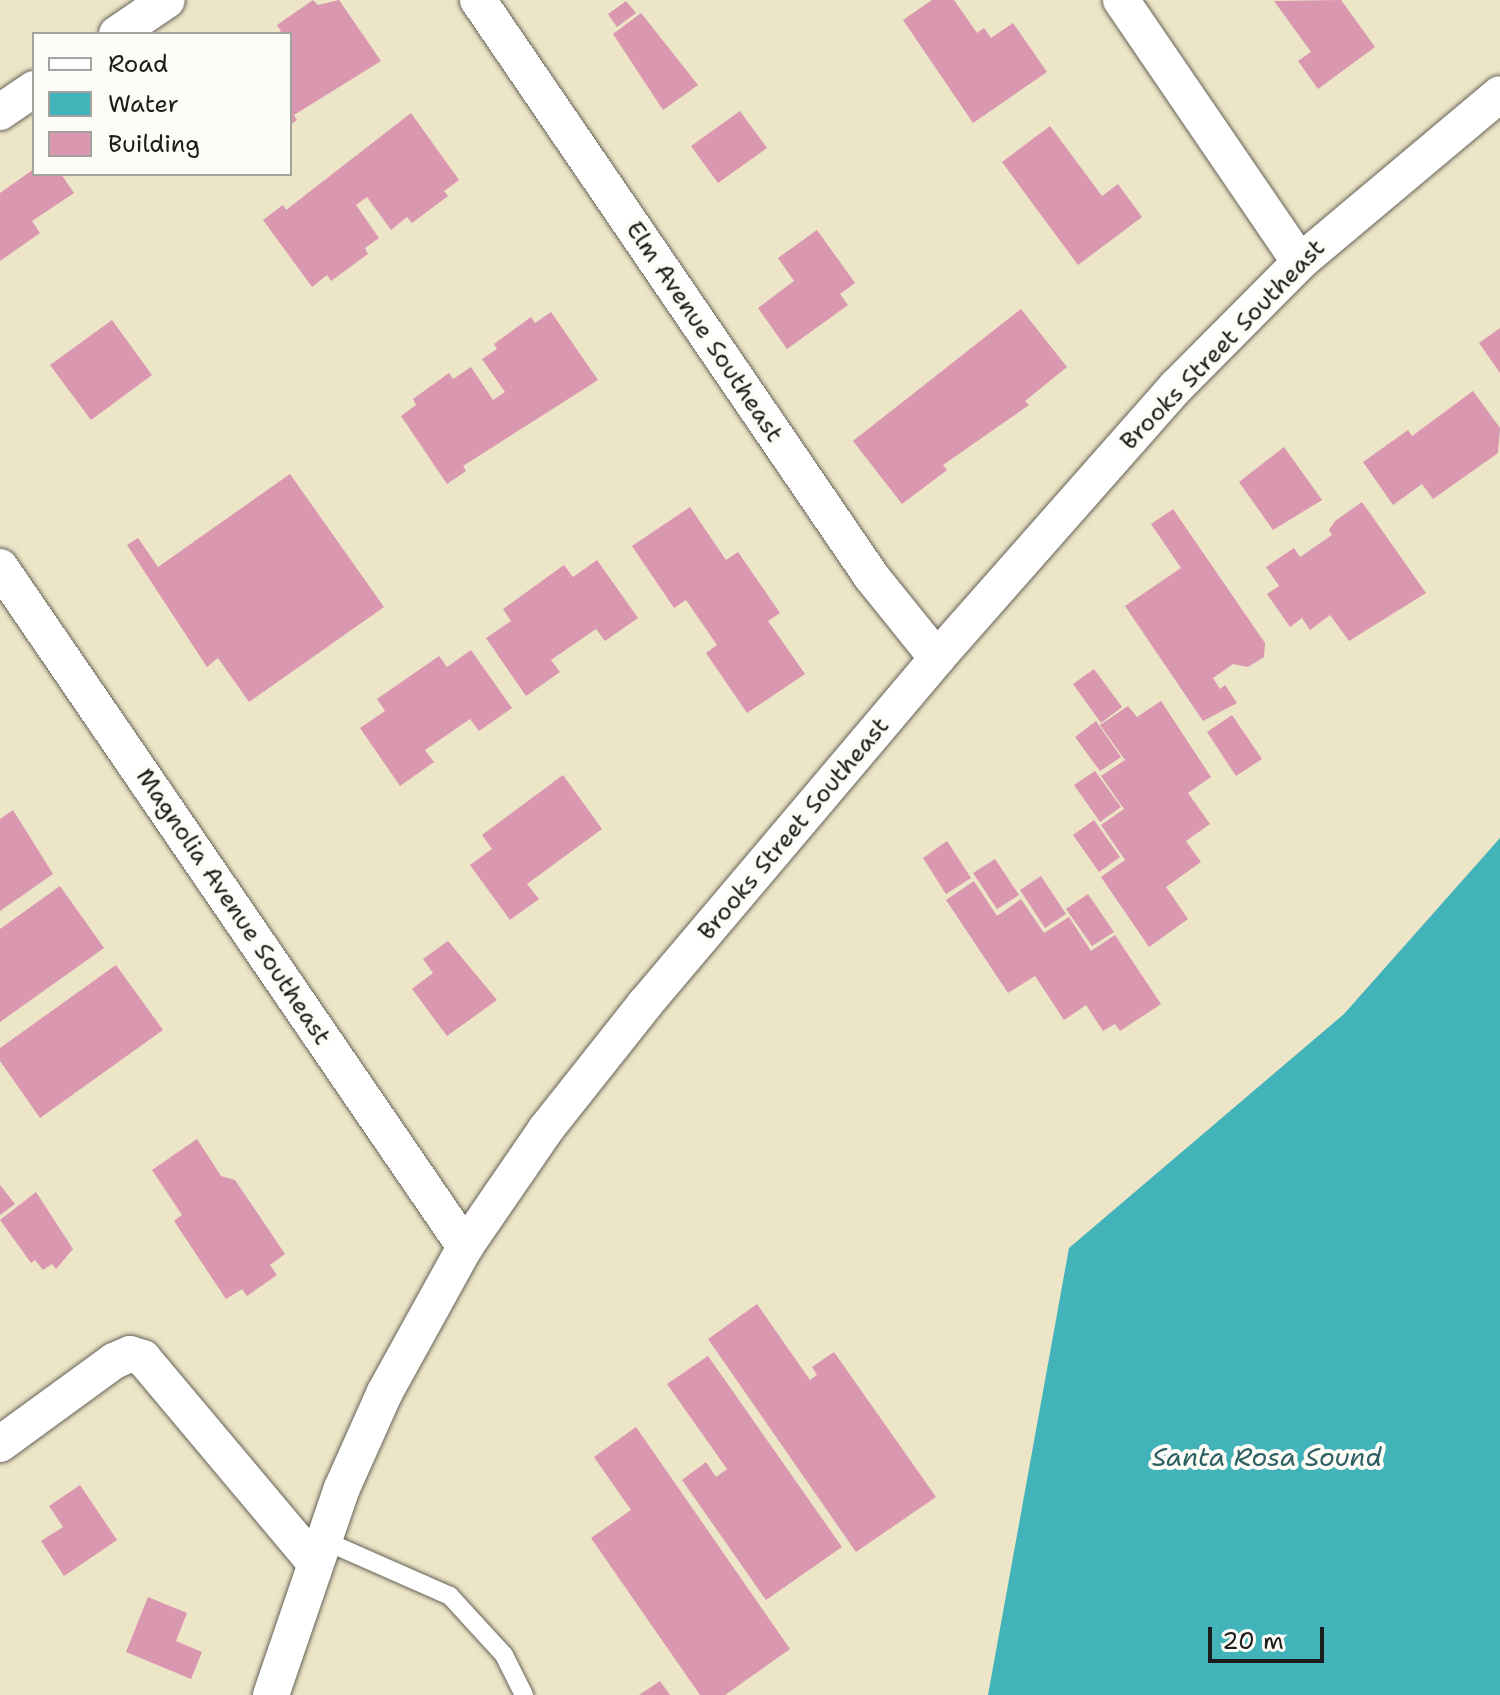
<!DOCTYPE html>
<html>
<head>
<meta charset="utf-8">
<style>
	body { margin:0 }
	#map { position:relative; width:1500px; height:1695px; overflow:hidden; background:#ede5c7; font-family:"Shantell Sans",sans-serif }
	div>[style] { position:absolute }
	.water>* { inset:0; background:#42b3b9 }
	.building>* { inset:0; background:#d997b0 }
	.roads { filter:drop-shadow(0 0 2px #656258) drop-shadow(0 0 2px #656258) }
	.service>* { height:18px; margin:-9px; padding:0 9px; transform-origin:9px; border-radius:9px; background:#fff }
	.minor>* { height:36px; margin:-18px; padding:0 18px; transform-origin:18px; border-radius:18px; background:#fff }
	span { translate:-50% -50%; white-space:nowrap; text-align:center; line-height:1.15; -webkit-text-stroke:8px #fdfcf7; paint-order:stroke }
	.street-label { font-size:24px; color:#1c1c1c }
	.water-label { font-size:26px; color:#2d6063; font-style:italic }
	.legend { position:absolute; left:32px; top:32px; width:260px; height:144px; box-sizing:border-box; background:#fdfcf7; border:2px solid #a3a29f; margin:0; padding:10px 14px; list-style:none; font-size:24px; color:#1c1c1c }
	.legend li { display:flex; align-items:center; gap:16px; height:40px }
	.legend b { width:40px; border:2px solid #a3a29f }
	.scale { position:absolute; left:1208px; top:1627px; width:116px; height:36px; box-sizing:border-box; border:4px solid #1c1c1c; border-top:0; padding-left:10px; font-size:24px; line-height:28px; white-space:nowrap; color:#1c1c1c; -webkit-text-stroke:6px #fdfcf7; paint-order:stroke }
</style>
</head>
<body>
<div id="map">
	<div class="water">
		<div style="clip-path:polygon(1500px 838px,1500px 1695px,988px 1695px,1069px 1248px,1344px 1014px)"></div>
	</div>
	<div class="building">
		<div style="clip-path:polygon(313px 0,318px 5px,339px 0,381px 61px,294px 115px,297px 120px,290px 125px,290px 34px,276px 34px,281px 31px,277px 25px)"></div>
		<div style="clip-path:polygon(932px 0,954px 0,977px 33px,984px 28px,991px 38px,1013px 23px,1047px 72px,973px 123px,903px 20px)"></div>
		<div style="clip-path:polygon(1341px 0,1375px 47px,1318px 89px,1298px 61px,1311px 52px,1274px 1px)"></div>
		<div style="clip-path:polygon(626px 1px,636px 13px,617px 27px,608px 14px)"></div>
		<div style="clip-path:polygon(641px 13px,698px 85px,663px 110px,613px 34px)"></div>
		<div style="clip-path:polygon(740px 111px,767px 148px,718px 183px,691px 146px)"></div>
		<div style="clip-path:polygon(411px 113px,459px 180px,444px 191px,448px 196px,412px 223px,407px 217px,391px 230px,367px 197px,356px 205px,379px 238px,365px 248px,368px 254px,331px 281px,327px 275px,312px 287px,263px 220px,283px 205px,286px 210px)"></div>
		<div style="clip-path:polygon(1050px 126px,1102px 196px,1118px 184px,1142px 217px,1078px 265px,1002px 162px)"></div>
		<div style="clip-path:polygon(34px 169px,34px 174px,61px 174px,74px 193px,32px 221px,40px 233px,0 261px,0 193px)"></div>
		<div style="clip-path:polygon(817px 230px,855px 283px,840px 294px,848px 305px,787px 349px,758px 308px,794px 281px,778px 258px)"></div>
		<div style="clip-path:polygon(1021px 309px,1067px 367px,1025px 401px,1029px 405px,943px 465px,947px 470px,902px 504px,853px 441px)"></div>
		<div style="clip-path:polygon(551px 312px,598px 380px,463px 466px,466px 471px,447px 484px,401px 416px,416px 405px,413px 399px,449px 373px,453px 379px,471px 367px,493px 400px,505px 392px,482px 359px,497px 349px,494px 344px,531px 317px,535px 323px)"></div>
		<div style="clip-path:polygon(112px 320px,152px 375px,91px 420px,50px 365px)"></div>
		<div style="clip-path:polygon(1500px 328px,1500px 373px,1479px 343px)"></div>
		<div style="clip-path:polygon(1473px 391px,1500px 428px,1498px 453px,1433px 499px,1422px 484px,1393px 505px,1363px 462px,1408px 430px,1412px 436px)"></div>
		<div style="clip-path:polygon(1284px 447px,1322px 500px,1273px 530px,1239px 482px)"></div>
		<div style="clip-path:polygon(290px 474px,384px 607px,249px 702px,218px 658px,207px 667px,127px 545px,138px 538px,158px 567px)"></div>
		<div style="clip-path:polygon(1362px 502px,1426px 593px,1349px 641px,1330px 615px,1310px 630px,1302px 618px,1290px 627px,1267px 594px,1279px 586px,1266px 567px,1294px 548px,1300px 557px,1332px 535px,1329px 530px,1335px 521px)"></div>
		<div style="clip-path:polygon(690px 507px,726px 560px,738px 552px,780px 613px,768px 621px,805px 674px,747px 713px,706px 653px,717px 645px,686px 600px,674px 608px,632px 546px)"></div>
		<div style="clip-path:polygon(1173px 509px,1265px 643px,1264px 657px,1248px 667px,1233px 664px,1213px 678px,1220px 689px,1225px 685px,1237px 703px,1203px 721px,1125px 606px,1181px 568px,1151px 524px)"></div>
		<div style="clip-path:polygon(597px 560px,638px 618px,605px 641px,596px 629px,551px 660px,560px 672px,526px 696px,486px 638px,511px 621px,503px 609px,564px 565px,573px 577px)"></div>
		<div style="clip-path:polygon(471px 650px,512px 708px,479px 731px,470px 719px,425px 750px,434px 762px,400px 786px,360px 728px,385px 711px,377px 699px,439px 656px,447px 667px)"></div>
		<div style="clip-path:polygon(1094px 669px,1122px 707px,1101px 723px,1073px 684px)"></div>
		<div style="clip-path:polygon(1161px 701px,1211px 777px,1188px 793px,1210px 824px,1186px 841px,1201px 862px,1166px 887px,1188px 919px,1149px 947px,1101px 877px,1125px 860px,1101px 825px,1124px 809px,1101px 776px,1125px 760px,1100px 725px,1128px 706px,1137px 717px)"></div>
		<div style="clip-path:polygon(1232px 715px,1262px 759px,1236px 776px,1207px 732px)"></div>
		<div style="clip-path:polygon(1096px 721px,1121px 757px,1100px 771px,1075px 737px)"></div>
		<div style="clip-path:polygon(1095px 771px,1121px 807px,1100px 822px,1074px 785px)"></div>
		<div style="clip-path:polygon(563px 775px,602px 829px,527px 884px,539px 899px,510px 920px,470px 865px,492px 849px,482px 835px)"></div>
		<div style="clip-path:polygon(13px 810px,53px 874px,0 911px,0 819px)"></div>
		<div style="clip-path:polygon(1094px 820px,1120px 857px,1099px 872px,1073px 835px)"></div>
		<div style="clip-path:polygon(947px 841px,971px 878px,946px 894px,923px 858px)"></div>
		<div style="clip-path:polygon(995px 859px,1019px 895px,997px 909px,973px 873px)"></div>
		<div style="clip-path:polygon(1041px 876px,1066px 914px,1045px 928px,1020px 890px)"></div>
		<div style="clip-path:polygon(974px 881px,997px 916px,1021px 899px,1044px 933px,1069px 917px,1091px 951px,1115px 935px,1161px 1004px,1120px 1031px,1115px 1024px,1103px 1031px,1086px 1005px,1064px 1020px,1035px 976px,1008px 993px,946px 900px)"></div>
		<div style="clip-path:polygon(60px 886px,104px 948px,0 1022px,0 929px)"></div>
		<div style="clip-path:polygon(1088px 894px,1114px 932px,1092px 946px,1066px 909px)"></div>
		<div style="clip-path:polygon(448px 941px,497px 1000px,447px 1036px,412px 989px,433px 973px,423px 959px)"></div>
		<div style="clip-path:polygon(116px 965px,163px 1030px,40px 1118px,0 1061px,0 1048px)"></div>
		<div style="clip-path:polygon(197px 1139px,221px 1176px,235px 1180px,285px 1254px,270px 1265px,277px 1275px,247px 1296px,242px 1289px,226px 1299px,174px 1221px,182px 1215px,152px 1170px)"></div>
		<div style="clip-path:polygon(0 1185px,15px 1204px,0 1215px)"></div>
		<div style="clip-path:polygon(36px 1192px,73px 1249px,56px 1269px,52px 1264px,43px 1270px,35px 1260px,31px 1263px,0 1220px)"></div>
		<div style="clip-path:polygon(757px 1304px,810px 1380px,817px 1375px,812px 1367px,834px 1352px,936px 1497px,856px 1552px,708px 1339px)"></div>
		<div style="clip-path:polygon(708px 1356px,842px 1547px,766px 1600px,682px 1480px,706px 1462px,716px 1477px,727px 1469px,667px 1384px)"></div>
		<div style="clip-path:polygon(636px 1427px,790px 1649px,725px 1695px,700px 1695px,591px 1538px,631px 1510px,594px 1457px)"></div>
		<div style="clip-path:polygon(80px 1485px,117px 1540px,64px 1576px,41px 1541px,63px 1527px,49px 1506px)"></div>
		<div style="clip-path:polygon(148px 1597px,187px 1613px,176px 1641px,202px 1652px,191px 1679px,126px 1652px)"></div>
		<div style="clip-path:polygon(660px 1681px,670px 1695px,639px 1695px)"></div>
	</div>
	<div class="roads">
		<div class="service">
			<div style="left:323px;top:1540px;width:139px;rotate:23.8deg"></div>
			<div style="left:450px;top:1596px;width:80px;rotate:47.5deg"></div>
			<div style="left:504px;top:1655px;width:45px;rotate:63.4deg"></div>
		</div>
		<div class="minor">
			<div style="left:478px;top:0;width:697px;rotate:55.69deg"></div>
			<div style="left:871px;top:576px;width:105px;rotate:51.2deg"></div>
			<div style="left:1121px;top:0;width:317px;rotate:55.7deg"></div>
			<div style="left:117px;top:34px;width:60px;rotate:-34.2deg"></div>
			<div style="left:0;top:112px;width:41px;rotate:-34.1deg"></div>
			<div style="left:0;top:567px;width:824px;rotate:55.63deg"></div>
			<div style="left:0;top:1444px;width:141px;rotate:-36.1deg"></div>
			<div style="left:114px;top:1361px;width:17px;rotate:-24deg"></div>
			<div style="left:130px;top:1354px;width:14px;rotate:17deg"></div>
			<div style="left:143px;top:1358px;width:268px;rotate:50deg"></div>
			<div style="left:271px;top:1695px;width:219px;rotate:-71.1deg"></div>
			<div style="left:342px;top:1488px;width:105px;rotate:-65.9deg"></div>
			<div style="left:385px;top:1392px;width:166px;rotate:-61.1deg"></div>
			<div style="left:465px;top:1247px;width:143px;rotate:-55.5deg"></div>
			<div style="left:546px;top:1129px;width:159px;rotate:-51.6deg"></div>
			<div style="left:645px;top:1004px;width:453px;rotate:-49.8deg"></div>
			<div style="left:937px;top:658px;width:361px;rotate:-48.6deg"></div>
			<div style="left:1176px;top:387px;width:176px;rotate:-45.2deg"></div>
			<div style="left:1300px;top:262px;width:261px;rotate:-40deg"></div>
		</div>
	</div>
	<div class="street-label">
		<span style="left:704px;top:332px;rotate:56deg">Elm Avenue Southeast</span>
		<span style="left:1223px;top:345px;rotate:-46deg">Brooks Street Southeast</span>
		<span style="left:794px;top:829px;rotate:-50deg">Brooks Street Southeast</span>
		<span style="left:233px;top:907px;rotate:56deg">Magnolia Avenue Southeast</span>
	</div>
	<div class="water-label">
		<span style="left:1267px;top:1457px">Santa Rosa Sound</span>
	</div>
	<ul class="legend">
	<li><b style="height:10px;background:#fff"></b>Road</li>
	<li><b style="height:22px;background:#42b3b9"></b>Water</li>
	<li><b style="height:22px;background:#d997b0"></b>Building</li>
	</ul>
	<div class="scale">20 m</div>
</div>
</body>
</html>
